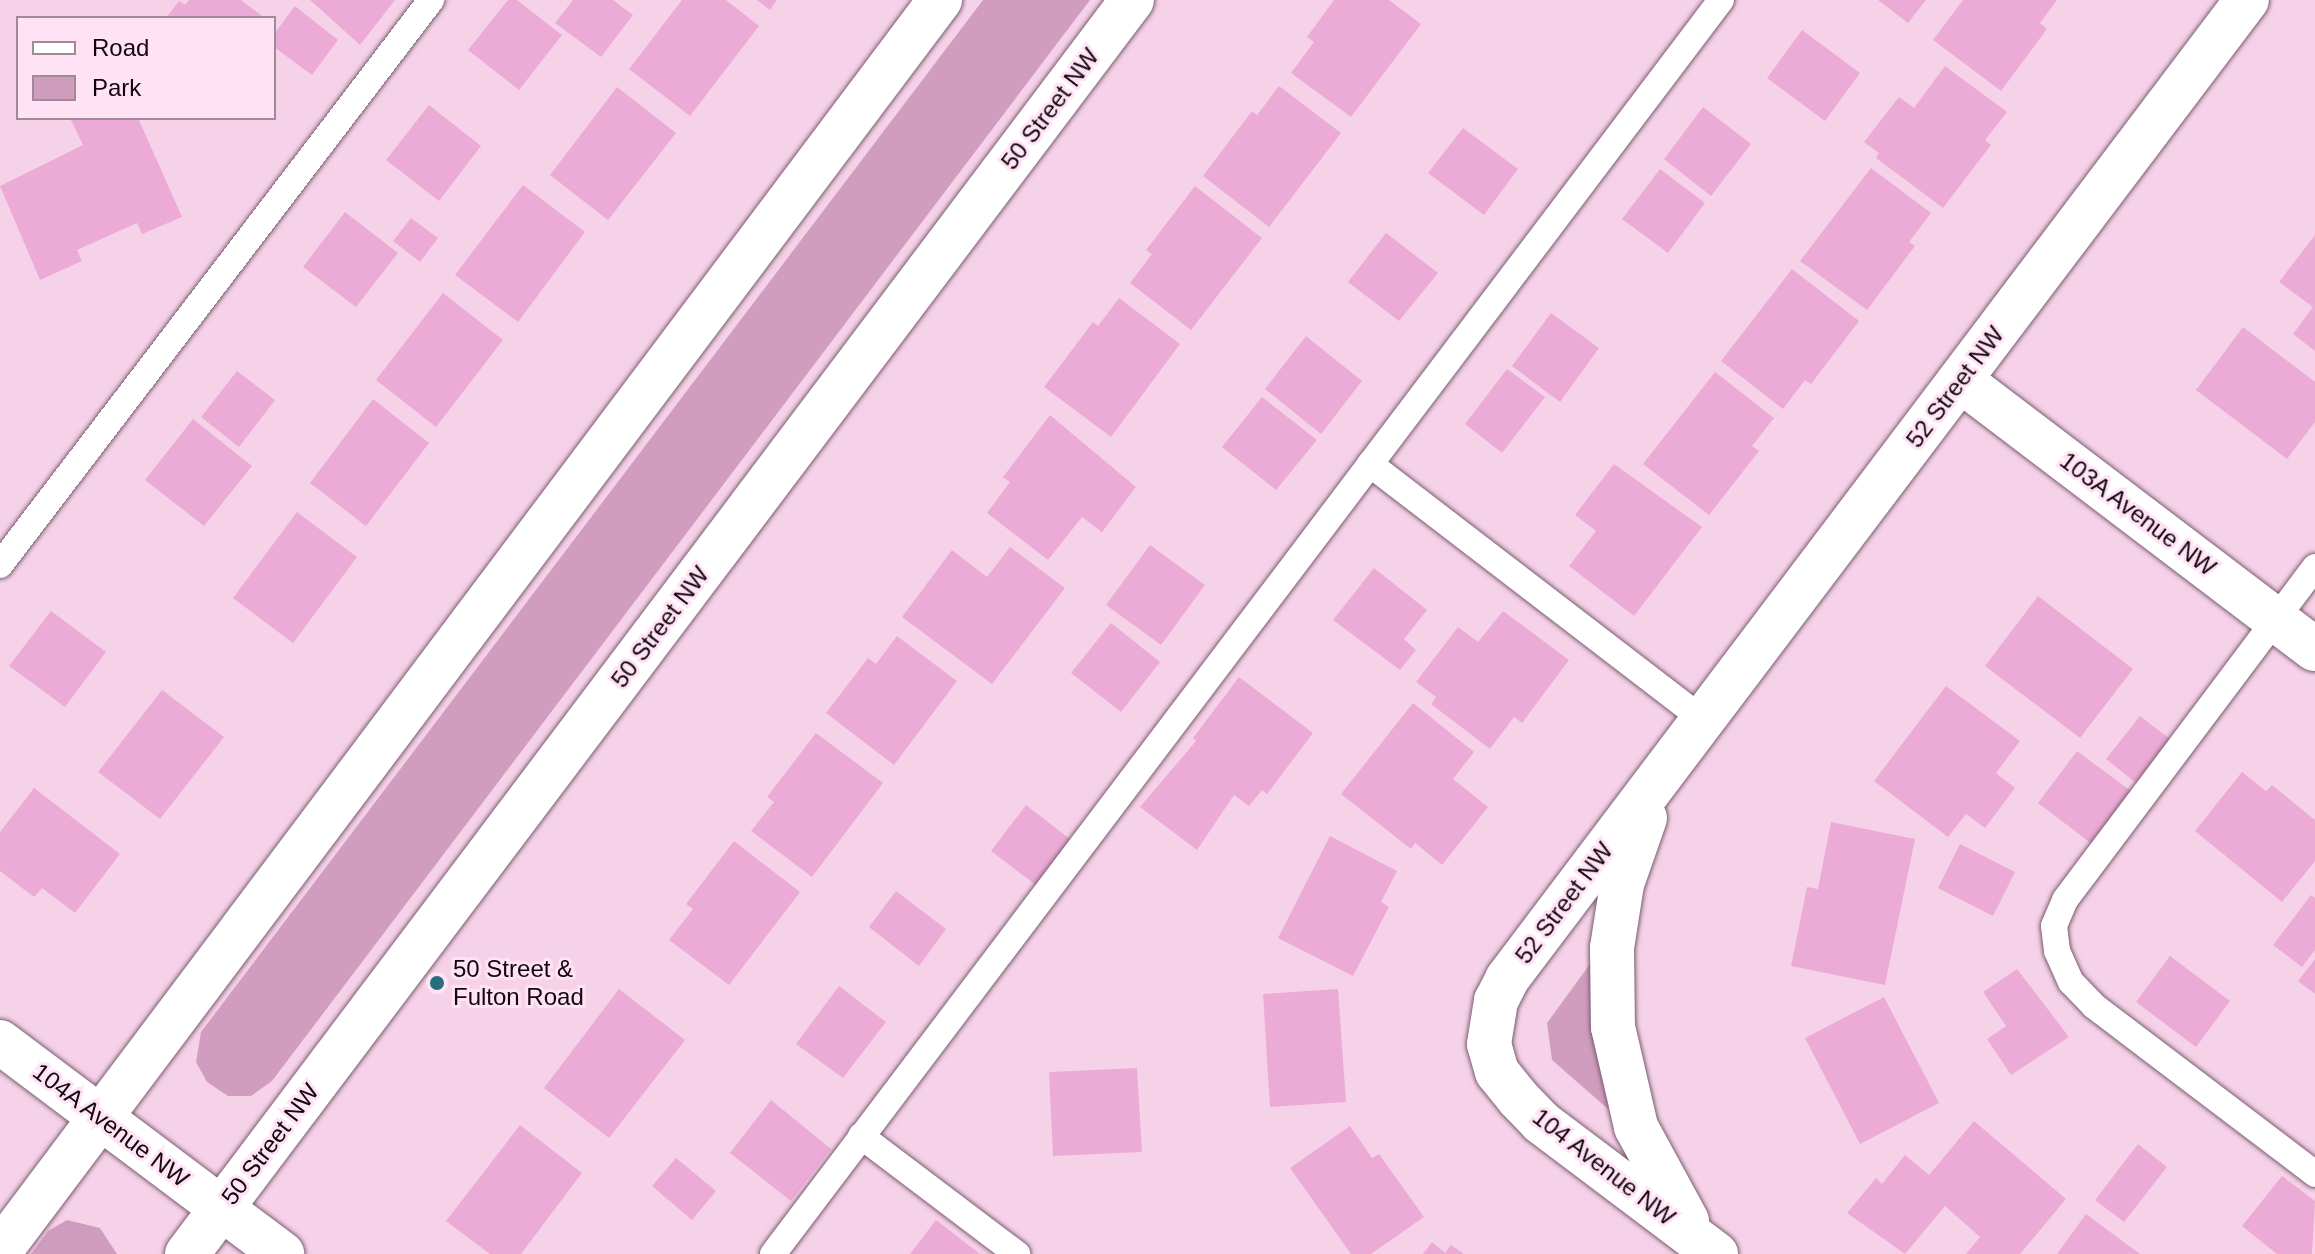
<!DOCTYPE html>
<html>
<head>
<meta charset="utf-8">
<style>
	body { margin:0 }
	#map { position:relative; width:2315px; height:1254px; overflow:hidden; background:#f6d2e9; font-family:Helvetica,sans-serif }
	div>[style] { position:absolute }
	.green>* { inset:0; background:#d19dbf }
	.building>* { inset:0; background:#ecabd6 }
	.roads { filter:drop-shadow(0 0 2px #7b5d70) drop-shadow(0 0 2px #7b5d70) }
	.lane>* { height:26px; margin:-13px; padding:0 13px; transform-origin:13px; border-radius:13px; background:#fff }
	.street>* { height:44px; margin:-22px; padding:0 22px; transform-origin:22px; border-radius:22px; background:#fff }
	.secondary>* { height:44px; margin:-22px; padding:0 22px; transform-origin:22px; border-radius:22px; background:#fff }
	.dots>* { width:22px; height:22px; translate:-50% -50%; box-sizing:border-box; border:4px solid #ffe2f4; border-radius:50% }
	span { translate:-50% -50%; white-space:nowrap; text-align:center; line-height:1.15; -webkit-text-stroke:6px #ffe2f4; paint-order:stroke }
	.street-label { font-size:24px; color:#12070f }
	.poi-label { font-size:24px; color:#12070f }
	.left { translate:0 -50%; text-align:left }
	.legend { position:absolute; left:16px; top:16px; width:260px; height:104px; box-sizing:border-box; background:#ffe2f4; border:2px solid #a08a98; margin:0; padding:10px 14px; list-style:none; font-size:24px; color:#12070f }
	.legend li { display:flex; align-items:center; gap:16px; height:40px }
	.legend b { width:40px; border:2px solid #a08a98 }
</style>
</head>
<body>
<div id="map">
	<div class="green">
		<div style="clip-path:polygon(983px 0,1090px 0,272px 1081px,251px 1096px,228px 1096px,207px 1082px,196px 1062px,201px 1032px)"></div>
		<div style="clip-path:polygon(1590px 964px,1603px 976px,1612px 1102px,1608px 1109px,1552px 1060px,1547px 1023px)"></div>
		<div style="clip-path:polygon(67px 1220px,100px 1228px,117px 1254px,31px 1254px,48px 1231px)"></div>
	</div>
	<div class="building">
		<div style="clip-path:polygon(189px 0,241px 0,265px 18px,166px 18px,179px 1px,185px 5px)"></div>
		<div style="clip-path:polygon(310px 0,395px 0,360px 45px)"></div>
		<div style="clip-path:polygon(508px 0,517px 0,562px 35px,519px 90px,468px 50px)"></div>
		<div style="clip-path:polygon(573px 0,613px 0,633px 15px,601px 57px,555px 23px)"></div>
		<div style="clip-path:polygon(682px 0,726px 0,759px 26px,690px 116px,629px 69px)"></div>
		<div style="clip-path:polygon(757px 0,777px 0,770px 10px)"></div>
		<div style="clip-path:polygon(1334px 0,1389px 0,1421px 24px,1351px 117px,1291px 73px,1314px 42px,1307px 37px)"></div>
		<div style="clip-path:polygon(1878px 0,1926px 0,1908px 23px)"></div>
		<div style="clip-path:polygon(1963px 0,2057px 0,2040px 23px,2047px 29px,2001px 91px,1933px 40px)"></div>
		<div style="clip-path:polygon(295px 6px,338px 40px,312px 75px,274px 47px,274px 34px)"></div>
		<div style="clip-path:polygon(1802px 30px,1860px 73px,1825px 121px,1767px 78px)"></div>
		<div style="clip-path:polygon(1945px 66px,2007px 112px,1985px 140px,1991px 145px,1943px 208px,1876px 158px,1879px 153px,1864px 142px,1899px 97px,1914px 108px)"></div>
		<div style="clip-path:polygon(1279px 86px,1341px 133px,1269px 227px,1203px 176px,1252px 111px,1257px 115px)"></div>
		<div style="clip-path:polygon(617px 87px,676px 133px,608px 220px,550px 175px)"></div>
		<div style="clip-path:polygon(429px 105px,481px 146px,439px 201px,386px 160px)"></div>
		<div style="clip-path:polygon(1703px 107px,1751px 144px,1711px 196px,1664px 159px)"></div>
		<div style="clip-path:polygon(70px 118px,138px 118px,182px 217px,142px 234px,137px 223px,77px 250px,82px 261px,40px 280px,0 186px,83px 145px)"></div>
		<div style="clip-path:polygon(1463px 128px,1518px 169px,1484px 215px,1428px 173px)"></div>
		<div style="clip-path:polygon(1871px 168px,1931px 213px,1909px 242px,1915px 246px,1867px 310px,1800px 261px)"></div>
		<div style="clip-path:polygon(1660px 169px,1705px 203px,1668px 253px,1622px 219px)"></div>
		<div style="clip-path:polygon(523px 185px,585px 232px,518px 322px,455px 275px)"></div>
		<div style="clip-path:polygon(1195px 186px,1262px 238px,1191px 330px,1130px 283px,1152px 254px,1146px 250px)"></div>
		<div style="clip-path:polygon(345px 212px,398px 253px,356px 307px,303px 267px)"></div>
		<div style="clip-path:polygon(411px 218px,438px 238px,420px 262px,393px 241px)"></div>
		<div style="clip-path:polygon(1386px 233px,1438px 273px,1399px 321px,1348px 282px)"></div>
		<div style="clip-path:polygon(2315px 235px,2315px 351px,2293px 334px,2313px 307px,2279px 282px)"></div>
		<div style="clip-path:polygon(1792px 269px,1859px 321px,1811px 384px,1805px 380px,1783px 409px,1721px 361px)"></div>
		<div style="clip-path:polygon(443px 293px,503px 340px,436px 427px,376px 380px)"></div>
		<div style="clip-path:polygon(1119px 298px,1180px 344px,1111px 437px,1044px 387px,1093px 322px,1098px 326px)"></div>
		<div style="clip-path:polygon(1551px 313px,1599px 348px,1560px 402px,1512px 366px)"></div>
		<div style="clip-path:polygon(2243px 327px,2315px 382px,2315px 422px,2287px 459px,2196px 390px)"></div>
		<div style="clip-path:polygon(1306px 336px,1362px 381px,1321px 434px,1265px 389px)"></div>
		<div style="clip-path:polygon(1507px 369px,1545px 397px,1502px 453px,1465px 424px)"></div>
		<div style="clip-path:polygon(237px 371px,275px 400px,239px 447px,201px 417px)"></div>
		<div style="clip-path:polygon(1715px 372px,1774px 418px,1752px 446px,1759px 451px,1709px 515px,1643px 464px)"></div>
		<div style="clip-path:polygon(1262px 397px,1317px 440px,1276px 490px,1222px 447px)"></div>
		<div style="clip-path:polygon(373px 399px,429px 443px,366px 526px,310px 483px)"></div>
		<div style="clip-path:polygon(1050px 415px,1136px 487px,1102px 532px,1082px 517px,1048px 560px,987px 513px,1010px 482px,1003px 477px)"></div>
		<div style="clip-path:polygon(193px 419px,252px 466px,204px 526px,145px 480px)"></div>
		<div style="clip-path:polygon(1614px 464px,1702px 527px,1634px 616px,1569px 566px,1596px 531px,1575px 515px)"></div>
		<div style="clip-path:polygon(297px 512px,357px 557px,293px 643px,233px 598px)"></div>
		<div style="clip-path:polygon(1150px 545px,1205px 585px,1161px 645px,1106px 605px)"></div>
		<div style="clip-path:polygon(1010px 547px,1065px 588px,992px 684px,902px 617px,952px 550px,987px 577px)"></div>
		<div style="clip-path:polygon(1374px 568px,1427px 610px,1404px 639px,1416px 650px,1400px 670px,1333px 620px)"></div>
		<div style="clip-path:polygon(2038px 596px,2133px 669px,2080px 738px,1985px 666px)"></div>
		<div style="clip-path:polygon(51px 611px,106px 652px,65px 707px,9px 666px)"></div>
		<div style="clip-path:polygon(1503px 611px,1569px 660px,1522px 723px,1514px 717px,1490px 749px,1431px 704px,1436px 697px,1416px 682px,1458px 627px,1478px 642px)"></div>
		<div style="clip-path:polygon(1111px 623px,1160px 662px,1121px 712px,1071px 673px)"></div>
		<div style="clip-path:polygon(897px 636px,957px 681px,894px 765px,826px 713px,868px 658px,876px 664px)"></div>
		<div style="clip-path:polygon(1239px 677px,1313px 733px,1267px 794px,1262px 790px,1249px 806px,1234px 795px,1197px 850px,1140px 807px,1196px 741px,1193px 738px)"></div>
		<div style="clip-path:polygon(1946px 686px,2020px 741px,1996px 773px,2015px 788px,1985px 828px,1966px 814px,1948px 837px,1874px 781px)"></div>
		<div style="clip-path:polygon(162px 690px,224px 737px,160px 819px,98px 772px)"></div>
		<div style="clip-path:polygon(1413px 703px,1474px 752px,1453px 779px,1488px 807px,1442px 865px,1415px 843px,1411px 849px,1341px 794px)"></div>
		<div style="clip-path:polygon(2140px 716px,2174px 742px,2140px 786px,2106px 759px)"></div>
		<div style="clip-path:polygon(816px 733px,883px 783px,812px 877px,751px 831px,774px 802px,767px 797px)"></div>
		<div style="clip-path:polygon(2077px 751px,2131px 791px,2092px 844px,2038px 803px)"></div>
		<div style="clip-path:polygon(2242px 772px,2266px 791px,2272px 785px,2315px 820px,2315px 861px,2282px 902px,2195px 831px)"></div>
		<div style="clip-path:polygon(34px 788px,120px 854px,75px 913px,42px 888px,34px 897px,0 871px,0 832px)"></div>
		<div style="clip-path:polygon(1026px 805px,1071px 840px,1037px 886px,991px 851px)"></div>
		<div style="clip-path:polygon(1831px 822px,1915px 839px,1885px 985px,1791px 966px,1807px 887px,1818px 889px)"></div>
		<div style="clip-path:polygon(1330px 836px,1397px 871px,1381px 902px,1389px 907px,1353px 976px,1278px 938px)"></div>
		<div style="clip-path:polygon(734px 841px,800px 892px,729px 985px,669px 940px,693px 909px,686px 904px)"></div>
		<div style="clip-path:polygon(1960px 844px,2015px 872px,1993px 916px,1938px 888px)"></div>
		<div style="clip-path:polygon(896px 891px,946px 929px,919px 966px,869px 927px)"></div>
		<div style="clip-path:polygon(2311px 895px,2315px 898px,2315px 950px,2302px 967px,2273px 945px)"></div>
		<div style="clip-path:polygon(2170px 956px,2230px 1001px,2196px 1047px,2136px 1002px)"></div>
		<div style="clip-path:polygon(2315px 959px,2315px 994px,2298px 981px)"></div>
		<div style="clip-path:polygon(2017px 969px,2069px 1037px,2011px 1075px,1987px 1039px,2006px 1026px,1983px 992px)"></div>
		<div style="clip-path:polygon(839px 986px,886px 1022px,843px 1078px,796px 1044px)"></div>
		<div style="clip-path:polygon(619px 989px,685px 1040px,609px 1138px,544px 1088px)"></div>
		<div style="clip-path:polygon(1338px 989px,1346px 1102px,1270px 1107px,1263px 994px)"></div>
		<div style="clip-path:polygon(1884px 997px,1939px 1103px,1860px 1144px,1805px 1038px)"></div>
		<div style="clip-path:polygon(1137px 1068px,1142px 1152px,1053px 1156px,1049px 1072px)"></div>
		<div style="clip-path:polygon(771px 1100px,831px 1149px,791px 1201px,730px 1153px)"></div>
		<div style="clip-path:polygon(1974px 1121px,2066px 1199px,2020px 1254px,1966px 1254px,1980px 1237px,1945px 1206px,1905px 1254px,1847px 1213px,1876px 1178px,1882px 1184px,1905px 1155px,1929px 1175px)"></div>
		<div style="clip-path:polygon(520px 1125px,582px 1173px,521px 1254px,490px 1254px,446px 1221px)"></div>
		<div style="clip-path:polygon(1350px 1126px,1372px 1158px,1379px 1154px,1424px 1217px,1371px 1254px,1351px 1254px,1290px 1168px)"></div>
		<div style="clip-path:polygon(2138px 1144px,2167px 1167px,2124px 1222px,2095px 1200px)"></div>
		<div style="clip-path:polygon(676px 1158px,716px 1191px,692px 1220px,652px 1186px)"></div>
		<div style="clip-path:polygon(2282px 1176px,2315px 1201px,2312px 1254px,2277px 1254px,2242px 1226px)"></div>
		<div style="clip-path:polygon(2086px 1214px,2140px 1254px,2057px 1254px)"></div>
		<div style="clip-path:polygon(936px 1220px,980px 1254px,910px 1254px)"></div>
		<div style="clip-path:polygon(1432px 1242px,1445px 1253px,1451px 1245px,1464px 1254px,1423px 1254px)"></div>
	</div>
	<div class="roads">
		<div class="lane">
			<div style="left:1370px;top:464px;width:421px;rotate:37.5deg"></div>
			<div style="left:0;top:565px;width:711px;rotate:-52.66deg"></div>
			<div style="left:2315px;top:567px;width:416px;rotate:126.9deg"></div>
			<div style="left:2065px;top:900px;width:28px;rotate:113deg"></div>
			<div style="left:2054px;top:926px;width:25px;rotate:83deg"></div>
			<div style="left:2057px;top:951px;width:34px;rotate:66deg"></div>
			<div style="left:2071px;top:982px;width:33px;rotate:46deg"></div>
			<div style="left:2094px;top:1006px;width:278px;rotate:37.2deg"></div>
			<div style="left:861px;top:1136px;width:196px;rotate:37.1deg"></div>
			<div style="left:773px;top:1254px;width:1572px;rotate:-52.91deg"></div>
		</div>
		<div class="street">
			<div style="left:1960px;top:380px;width:445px;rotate:37.2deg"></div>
			<div style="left:1645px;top:818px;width:70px;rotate:109.2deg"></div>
			<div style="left:1622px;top:884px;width:65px;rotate:98.9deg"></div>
			<div style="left:1612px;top:948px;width:79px;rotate:89.3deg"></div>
			<div style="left:1613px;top:1027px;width:103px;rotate:77deg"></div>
			<div style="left:1636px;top:1127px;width:107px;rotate:61.5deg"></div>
			<div style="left:1716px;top:1254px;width:219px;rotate:-143deg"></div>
			<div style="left:1541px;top:1122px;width:33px;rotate:-134deg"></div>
			<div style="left:1518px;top:1098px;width:33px;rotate:-129deg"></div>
			<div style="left:1497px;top:1072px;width:29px;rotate:-106deg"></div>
			<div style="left:1489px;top:1044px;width:44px;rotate:-80.8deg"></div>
			<div style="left:1496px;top:1001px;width:25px;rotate:-63deg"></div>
			<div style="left:1507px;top:979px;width:1227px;rotate:-52.92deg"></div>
		</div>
		<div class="secondary">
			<div style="left:0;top:1042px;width:353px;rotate:36.9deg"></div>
			<div style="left:0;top:1251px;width:1565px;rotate:-53.08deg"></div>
			<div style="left:187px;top:1254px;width:1570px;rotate:-53deg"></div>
		</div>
	</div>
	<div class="dots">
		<div style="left:437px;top:983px;background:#286d7c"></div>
	</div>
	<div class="street-label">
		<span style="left:1050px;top:109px;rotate:-53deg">50 Street NW</span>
		<span style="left:1955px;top:387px;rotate:-53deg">52 Street NW</span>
		<span style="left:2138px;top:514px;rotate:37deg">103A Avenue NW</span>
		<span style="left:660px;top:627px;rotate:-53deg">50 Street NW</span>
		<span style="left:1564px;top:903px;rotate:-53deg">52 Street NW</span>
		<span style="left:111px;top:1125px;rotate:37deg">104A Avenue NW</span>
		<span style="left:270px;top:1144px;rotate:-53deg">50 Street NW</span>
		<span style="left:1604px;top:1167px;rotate:38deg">104 Avenue NW</span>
	</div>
	<div class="poi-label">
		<span class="left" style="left:453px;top:983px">50 Street &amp;<br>Fulton Road</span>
	</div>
	<ul class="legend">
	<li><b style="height:10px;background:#fff"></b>Road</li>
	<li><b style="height:22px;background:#d19dbf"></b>Park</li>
	</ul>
</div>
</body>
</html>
